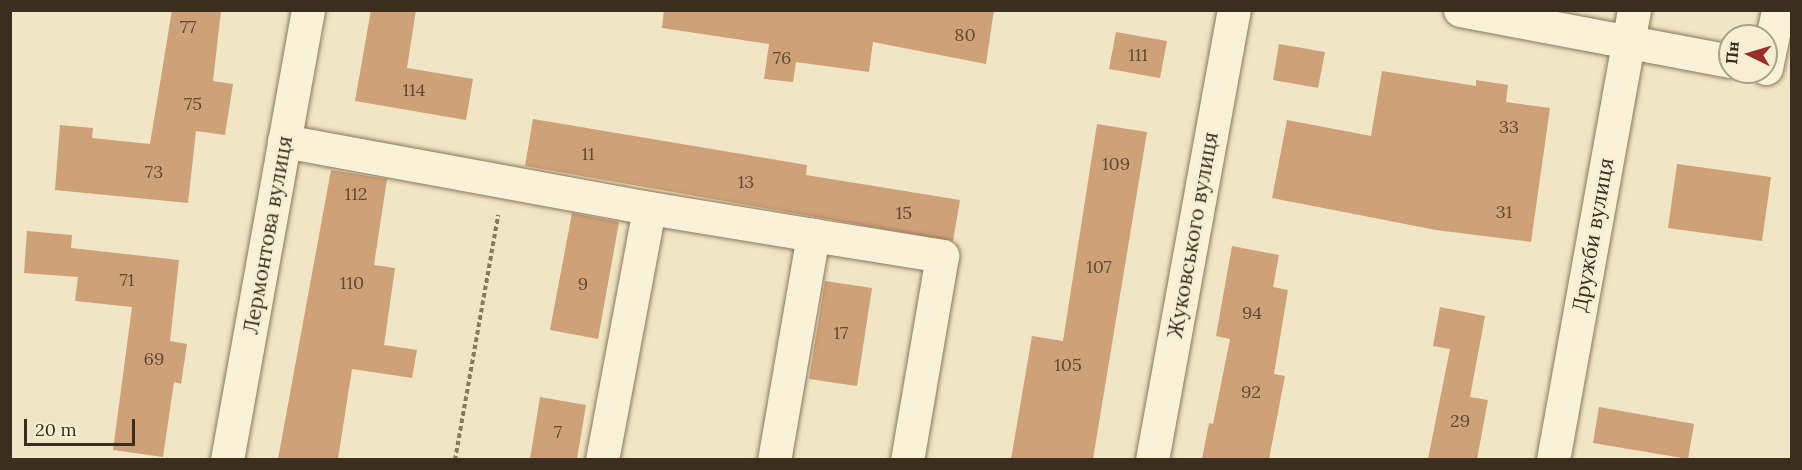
<!DOCTYPE html>
<html>
<head>
<meta charset="utf-8">
<style>
	body { margin:0 }
	#map { position:relative; width:1802px; height:470px; overflow:hidden; background:#f0e5c4; font-family:Lora,serif }
	div>[style] { position:absolute }
	.building>* { inset:0; background:#cfa179 }
	.path>* { height:4px; margin-top:-2px; transform-origin:0; background:repeating-linear-gradient(90deg,#8b775a 0 4.5px,transparent 0 7.5px) }
	.roads { filter:drop-shadow(0 0 2px #8b775a) drop-shadow(0 0 2px #8b775a) }
	.minor>* { height:33px; margin:-16.5px; padding:0 16.5px; transform-origin:16.5px; border-radius:16.5px; background:#faf2d8 }
	span { translate:-50% -50%; white-space:nowrap; text-align:center; line-height:1.15; -webkit-text-stroke:6px #f7efd4; paint-order:stroke }
	.number-label { font-size:18px; color:#604b35 }
	.number-label span { -webkit-text-stroke-width:0 }
	.street-label { font-size:21px; color:#3b2e1e }
	.frame { position:absolute; inset:0; border:12px solid #3b2e1e; pointer-events:none }
	.north { position:absolute; left:1718px; top:24px; width:60px; height:60px; box-sizing:border-box; background:#f7efd4; border:2px solid #aca28b; border-radius:50%; rotate:275deg; font-size:16px; font-weight:700; line-height:24px; text-align:center; color:#3b2e1e }
	.north::after { content:''; display:block; margin:auto; width:21px; height:27px; background:#9c2d28; clip-path:polygon(50% 0,100% 100%,50% 72%,0 100%) }
	.scale { position:absolute; left:24px; top:419px; width:111px; height:27px; box-sizing:border-box; border:3px solid #3b2e1e; border-top:0; padding-left:8px; font-size:18px; line-height:21px; white-space:nowrap; color:#3b2e1e; -webkit-text-stroke:4px #f7efd4; paint-order:stroke }
</style>
</head>
<body>
<div id="map">
	<div class="building">
		<div style="clip-path:polygon(172px 10px,221px 10px,213px 81px,233px 84px,225px 135px,196px 131px,188px 203px,55px 190px,60px 125px,93px 128px,92px 138px,150px 144px)"></div>
		<div style="clip-path:polygon(371px 10px,416px 10px,407px 68px,473px 79px,466px 120px,355px 101px)"></div>
		<div style="clip-path:polygon(664px 10px,994px 10px,986px 64px,873px 42px,869px 72px,796px 62px,793px 82px,764px 79px,769px 44px,662px 28px)"></div>
		<div style="clip-path:polygon(1116px 32px,1167px 41px,1160px 78px,1109px 69px)"></div>
		<div style="clip-path:polygon(1279px 44px,1325px 52px,1318px 88px,1273px 80px)"></div>
		<div style="clip-path:polygon(1382px 71px,1476px 86px,1476px 80px,1508px 85px,1506px 102px,1550px 108px,1531px 242px,1436px 230px,1272px 198px,1287px 120px,1371px 136px)"></div>
		<div style="clip-path:polygon(533px 119px,807px 165px,806px 175px,960px 200px,953px 241px,525px 166px)"></div>
		<div style="clip-path:polygon(1097px 124px,1147px 132px,1093px 459px,1011px 459px,1032px 336px,1063px 341px)"></div>
		<div style="clip-path:polygon(1677px 164px,1771px 177px,1762px 241px,1668px 228px)"></div>
		<div style="clip-path:polygon(331px 170px,387px 179px,374px 265px,395px 268px,384px 345px,417px 350px,412px 378px,352px 369px,338px 459px,278px 459px)"></div>
		<div style="clip-path:polygon(572px 213px,619px 222px,598px 339px,550px 330px)"></div>
		<div style="clip-path:polygon(27px 231px,72px 235px,71px 248px,179px 260px,170px 341px,187px 344px,181px 384px,174px 382px,163px 457px,113px 450px,132px 307px,75px 301px,78px 277px,24px 273px)"></div>
		<div style="clip-path:polygon(1232px 246px,1279px 255px,1273px 287px,1288px 290px,1274px 374px,1285px 376px,1269px 459px,1202px 459px,1209px 423px,1213px 424px,1230px 339px,1216px 336px)"></div>
		<div style="clip-path:polygon(825px 281px,872px 288px,857px 386px,809px 379px)"></div>
		<div style="clip-path:polygon(1440px 307px,1485px 316px,1470px 397px,1488px 400px,1477px 459px,1428px 459px,1450px 349px,1433px 346px)"></div>
		<div style="clip-path:polygon(540px 397px,586px 405px,577px 459px,530px 459px)"></div>
		<div style="clip-path:polygon(1599px 407px,1694px 424px,1688px 459px,1593px 443px)"></div>
	</div>
	<div class="path">
		<div style="left:455px;top:460px;width:249px;rotate:-80deg"></div>
	</div>
	<div class="roads">
		<div class="minor">
			<div style="left:1460px;top:10px;width:275px;rotate:10.7deg"></div>
			<div style="left:1766px;top:68px;width:59px;rotate:-78.3deg"></div>
			<div style="left:284px;top:141px;width:371px;rotate:10.4deg"></div>
			<div style="left:813px;top:235px;width:131px;rotate:9.2deg"></div>
			<div style="left:942px;top:256px;width:207px;rotate:99.7deg"></div>
			<div style="left:227px;top:460px;width:457px;rotate:-79.8deg"></div>
			<div style="left:602px;top:460px;width:256px;rotate:-79.4deg"></div>
			<div style="left:649px;top:208px;width:166px;rotate:9.3deg"></div>
			<div style="left:813px;top:235px;width:228px;rotate:99.8deg"></div>
			<div style="left:1152px;top:460px;width:457px;rotate:-79.7deg"></div>
			<div style="left:1553px;top:460px;width:457px;rotate:-79.8deg"></div>
		</div>
	</div>
	<div class="number-label">
		<span style="left:188px;top:27px">77</span>
		<span style="left:965px;top:35px">80</span>
		<span style="left:1138px;top:55px">111</span>
		<span style="left:782px;top:58px">76</span>
		<span style="left:414px;top:90px">114</span>
		<span style="left:193px;top:104px">75</span>
		<span style="left:1509px;top:127px">33</span>
		<span style="left:588px;top:154px">11</span>
		<span style="left:1116px;top:164px">109</span>
		<span style="left:154px;top:172px">73</span>
		<span style="left:746px;top:182px">13</span>
		<span style="left:356px;top:194px">112</span>
		<span style="left:1504px;top:212px">31</span>
		<span style="left:904px;top:213px">15</span>
		<span style="left:1099px;top:267px">107</span>
		<span style="left:127px;top:280px">71</span>
		<span style="left:352px;top:283px">110</span>
		<span style="left:583px;top:284px">9</span>
		<span style="left:1252px;top:313px">94</span>
		<span style="left:841px;top:333px">17</span>
		<span style="left:154px;top:359px">69</span>
		<span style="left:1068px;top:365px">105</span>
		<span style="left:1251px;top:392px">92</span>
		<span style="left:1460px;top:421px">29</span>
		<span style="left:558px;top:432px">7</span>
	</div>
	<div class="street-label">
		<span style="left:268px;top:235px;rotate:-80deg">Лермонтова вулиця</span>
		<span style="left:1193px;top:235px;rotate:-80deg">Жуковського вулиця</span>
		<span style="left:1593px;top:235px;rotate:-80deg">Дружби вулиця</span>
	</div>
	<div class="frame"></div>
	<div class="north">Пн</div>
	<div class="scale">20 m</div>
</div>
</body>
</html>
